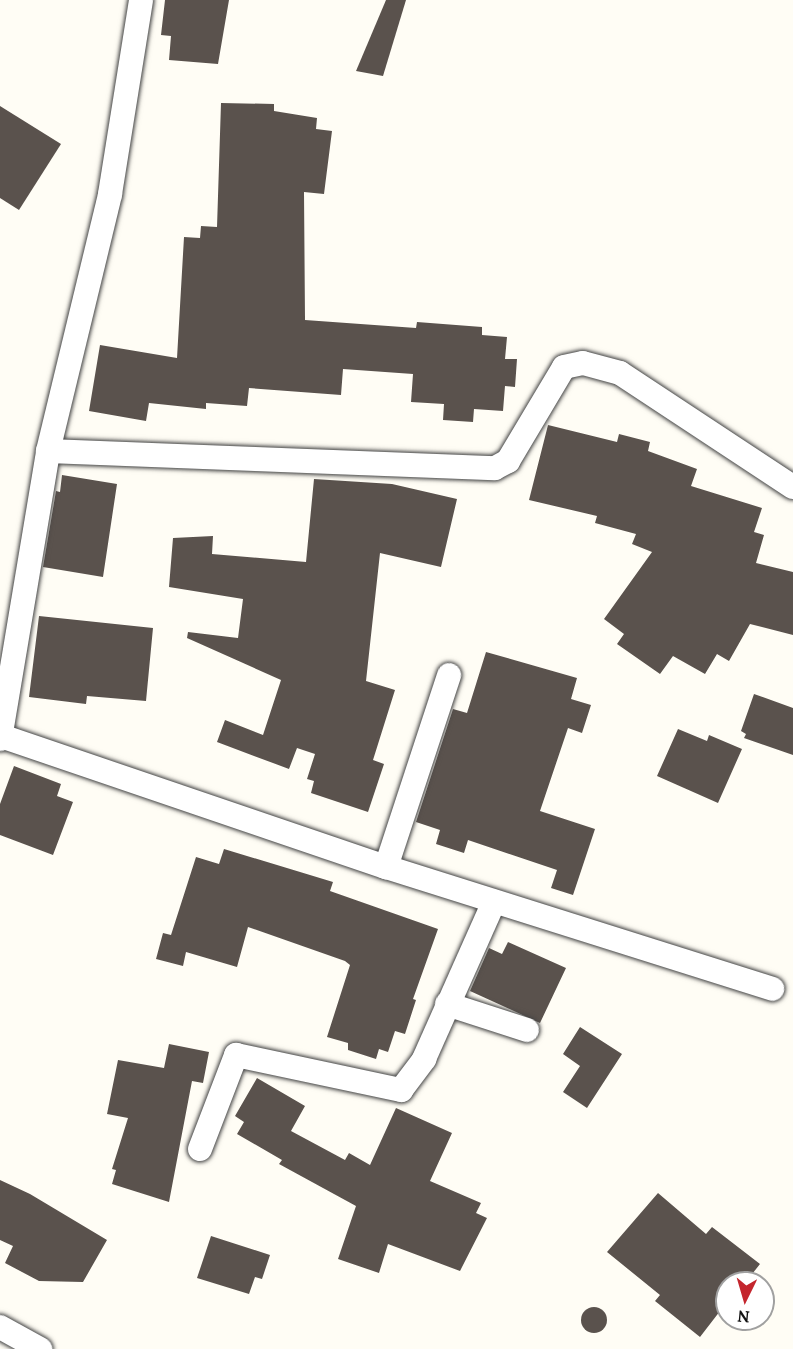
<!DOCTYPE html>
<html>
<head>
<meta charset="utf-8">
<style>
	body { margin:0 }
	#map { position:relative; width:793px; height:1349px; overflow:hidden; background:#fffdf5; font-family:Lora,serif }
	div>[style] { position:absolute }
	.building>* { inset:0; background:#5a524d }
	.round { border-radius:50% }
	.roads { filter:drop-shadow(0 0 2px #444) drop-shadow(0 0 2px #444) }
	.street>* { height:24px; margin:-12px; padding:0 12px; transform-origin:12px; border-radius:12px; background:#fff }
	span { translate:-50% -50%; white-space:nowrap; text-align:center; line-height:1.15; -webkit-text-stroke:6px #fff; paint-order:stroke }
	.north { position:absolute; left:715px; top:1271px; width:60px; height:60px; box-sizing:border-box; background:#fff; border:2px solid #a0a0a0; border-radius:50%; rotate:185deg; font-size:16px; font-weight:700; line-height:24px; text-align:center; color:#111 }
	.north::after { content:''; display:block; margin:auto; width:21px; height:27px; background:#c4262e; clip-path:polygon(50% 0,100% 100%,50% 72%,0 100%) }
</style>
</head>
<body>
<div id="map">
	<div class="building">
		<div style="clip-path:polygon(165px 0,229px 0,218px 64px,169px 60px,171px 36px,161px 35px)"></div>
		<div style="clip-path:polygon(386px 0,406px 0,383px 76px,356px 71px)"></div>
		<div style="clip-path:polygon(221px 103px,274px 104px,274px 111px,317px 118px,316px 129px,332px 131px,324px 194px,304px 192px,305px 320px,416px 328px,417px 322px,482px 327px,482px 335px,507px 337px,505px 359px,517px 359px,515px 387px,505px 386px,503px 411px,474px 409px,473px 422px,443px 420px,444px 404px,411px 402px,413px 374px,343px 369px,341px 395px,249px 388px,247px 406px,206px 403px,206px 409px,149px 403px,146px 421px,89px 411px,100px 345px,177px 358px,184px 237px,200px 238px,201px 226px,217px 227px)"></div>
		<div style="clip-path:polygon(0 106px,61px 144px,19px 210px,0 198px)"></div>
		<div style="clip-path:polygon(548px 425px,617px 442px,619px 434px,650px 442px,648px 451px,697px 469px,691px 486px,762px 508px,754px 532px,764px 535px,756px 563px,793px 572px,793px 635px,750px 624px,729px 661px,717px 654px,705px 674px,673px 656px,660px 674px,617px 644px,624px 634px,604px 619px,652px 552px,632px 544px,636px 534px,595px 523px,597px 516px,529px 500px)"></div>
		<div style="clip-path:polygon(62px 475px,117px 484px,103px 577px,43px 567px,56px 491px,60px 492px)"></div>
		<div style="clip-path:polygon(314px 479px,392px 484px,457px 499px,441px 567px,380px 553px,366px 681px,395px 690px,373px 760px,384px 764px,368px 812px,311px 793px,314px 781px,307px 779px,315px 754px,297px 748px,289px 769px,217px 742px,225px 720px,263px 735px,281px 680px,187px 638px,188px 632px,238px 638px,243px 599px,169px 587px,173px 538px,213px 536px,212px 554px,306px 562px)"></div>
		<div style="clip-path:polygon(39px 616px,153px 628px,146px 701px,87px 696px,86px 704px,29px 697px)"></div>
		<div style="clip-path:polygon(486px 652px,577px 678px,571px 699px,591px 705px,582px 733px,568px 728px,540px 811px,595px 829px,573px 895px,551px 888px,557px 870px,468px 840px,464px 853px,436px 844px,440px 830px,416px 822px,453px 709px,467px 713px)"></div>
		<div style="clip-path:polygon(754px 694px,793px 708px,793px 755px,744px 738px,746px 734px,741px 731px)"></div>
		<div style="clip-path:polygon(678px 729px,707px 741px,709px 735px,742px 749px,718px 803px,657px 776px)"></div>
		<div style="clip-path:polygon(14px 766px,61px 784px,57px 796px,73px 802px,53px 855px,0 835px,0 804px)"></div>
		<div style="clip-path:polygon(224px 849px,333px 882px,330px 891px,438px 929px,413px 999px,416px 1000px,405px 1034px,395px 1031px,388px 1052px,379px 1049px,376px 1059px,348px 1050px,348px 1043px,327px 1037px,350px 965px,345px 961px,248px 927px,237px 967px,186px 952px,183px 966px,156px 959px,163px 933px,171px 935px,196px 857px,219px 864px)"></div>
		<div style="clip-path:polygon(508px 942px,566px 968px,540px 1023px,470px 991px,489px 948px,502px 954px)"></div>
		<div style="clip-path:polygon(580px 1027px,622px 1054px,587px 1108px,563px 1092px,580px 1066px,563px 1054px)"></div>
		<div style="clip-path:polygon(169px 1044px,209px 1052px,203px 1083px,192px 1081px,169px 1202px,112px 1184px,116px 1170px,112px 1169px,128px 1118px,107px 1114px,118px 1060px,164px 1068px)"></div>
		<div style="clip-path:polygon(257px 1078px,305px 1106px,291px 1131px,345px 1160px,349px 1153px,370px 1165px,396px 1108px,452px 1133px,430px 1181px,481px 1203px,476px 1213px,487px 1218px,460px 1271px,388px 1244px,379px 1273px,338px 1259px,356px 1206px,279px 1164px,282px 1160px,237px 1134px,244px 1122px,235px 1116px)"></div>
		<div style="clip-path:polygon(0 1180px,30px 1194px,107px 1240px,83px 1282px,39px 1281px,5px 1263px,13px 1246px,0 1240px)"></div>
		<div style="clip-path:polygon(658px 1193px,706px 1234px,712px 1227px,760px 1264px,745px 1283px,727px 1283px,727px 1302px,700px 1337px,655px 1301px,660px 1295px,607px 1252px)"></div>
		<div style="clip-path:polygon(211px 1236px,270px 1255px,262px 1279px,255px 1277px,249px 1294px,197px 1278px)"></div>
		<div class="round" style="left:581px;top:1307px;width:26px;height:26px"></div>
	</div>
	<div class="roads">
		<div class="street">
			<div style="left:48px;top:451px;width:447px;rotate:2.2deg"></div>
			<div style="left:495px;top:468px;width:15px;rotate:-28deg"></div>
			<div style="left:508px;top:461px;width:109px;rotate:-59.2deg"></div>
			<div style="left:564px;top:367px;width:19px;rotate:-12deg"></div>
			<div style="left:583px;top:363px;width:38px;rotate:15deg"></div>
			<div style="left:620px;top:373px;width:207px;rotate:33.4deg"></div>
			<div style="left:1px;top:736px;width:407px;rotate:18.8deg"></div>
			<div style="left:386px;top:867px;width:405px;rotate:17.5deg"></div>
			<div style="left:0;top:739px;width:292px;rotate:-80.5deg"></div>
			<div style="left:48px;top:451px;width:264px;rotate:-76.4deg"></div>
			<div style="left:110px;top:194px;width:196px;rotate:-80.9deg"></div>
			<div style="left:386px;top:867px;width:202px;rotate:-71.8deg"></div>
			<div style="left:447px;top:1004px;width:84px;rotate:18deg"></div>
			<div style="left:200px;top:1149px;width:101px;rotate:-69deg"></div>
			<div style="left:236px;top:1055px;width:169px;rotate:12deg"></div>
			<div style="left:401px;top:1090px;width:39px;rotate:-53deg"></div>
			<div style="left:424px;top:1059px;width:172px;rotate:-66deg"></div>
			<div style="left:0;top:1327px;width:46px;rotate:28.8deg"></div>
		</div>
	</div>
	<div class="north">N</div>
</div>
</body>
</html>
